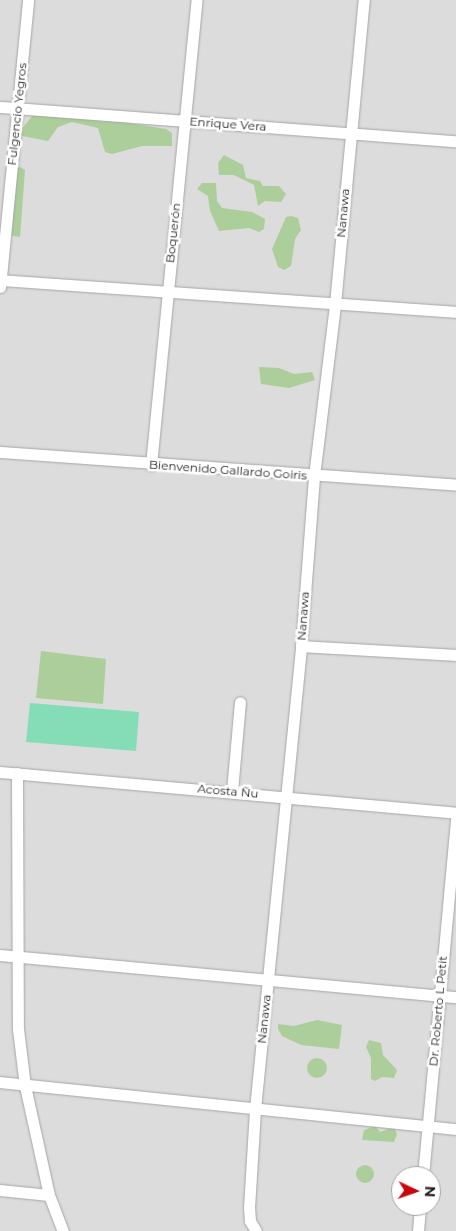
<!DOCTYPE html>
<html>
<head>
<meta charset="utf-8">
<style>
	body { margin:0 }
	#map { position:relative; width:456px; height:1231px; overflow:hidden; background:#efebe5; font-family:Montserrat,sans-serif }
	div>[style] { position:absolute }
	.residential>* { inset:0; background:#dddcdc }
	.forest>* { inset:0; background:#acce9a }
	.round { border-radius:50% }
	.pitch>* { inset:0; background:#84ddb7 }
	.roads { filter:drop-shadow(0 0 1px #a6a6a6) drop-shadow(0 0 1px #a6a6a6) }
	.minor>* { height:11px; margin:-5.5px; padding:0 5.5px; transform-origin:5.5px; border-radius:5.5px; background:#fff }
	span { translate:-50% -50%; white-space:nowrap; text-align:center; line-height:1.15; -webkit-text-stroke:5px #fff; paint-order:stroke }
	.street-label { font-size:12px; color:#1f1f1f }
	.north { position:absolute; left:391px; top:1166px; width:50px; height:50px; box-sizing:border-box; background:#fff; border:1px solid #a5a5a5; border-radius:50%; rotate:93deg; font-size:14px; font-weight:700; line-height:20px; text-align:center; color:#1f1f1f }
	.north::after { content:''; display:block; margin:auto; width:18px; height:22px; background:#c9040c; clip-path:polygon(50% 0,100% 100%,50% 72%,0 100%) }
</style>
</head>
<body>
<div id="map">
	<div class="residential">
		<div style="clip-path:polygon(evenodd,0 0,456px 0,456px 1231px,0 1231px,0 0,401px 1176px,431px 1176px,431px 1206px,401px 1206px,401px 1176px)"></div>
	</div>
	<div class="forest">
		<div style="clip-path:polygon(66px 113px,166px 129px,172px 133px,172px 146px,142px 146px,112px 154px,105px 152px,98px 128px,72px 122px,58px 127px,48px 141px,17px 135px,33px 115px,49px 117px)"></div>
		<div style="clip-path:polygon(224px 155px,243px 165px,246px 178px,260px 181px,263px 186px,279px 186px,286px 194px,281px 202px,265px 201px,258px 206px,254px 185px,234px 175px,219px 175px,218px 163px)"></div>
		<div style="clip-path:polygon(20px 167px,25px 170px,20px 237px,12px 236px,15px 170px)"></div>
		<div style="clip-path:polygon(202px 183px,216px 183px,217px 201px,222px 208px,252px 212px,265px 219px,264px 229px,259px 232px,249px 228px,219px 231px,210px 211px,208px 196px,197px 189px)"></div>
		<div style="clip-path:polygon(291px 216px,298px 218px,301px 230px,295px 239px,291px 266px,284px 270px,278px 267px,272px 249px,286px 217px)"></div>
		<div style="clip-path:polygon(259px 367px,279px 368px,294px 374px,312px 372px,315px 380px,289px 388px,261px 384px)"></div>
		<div style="clip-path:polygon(41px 651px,106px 659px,103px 704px,36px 698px)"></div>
		<div style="clip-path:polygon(317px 1020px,342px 1025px,339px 1049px,301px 1045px,282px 1036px,278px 1029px,278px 1024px,294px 1026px)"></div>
		<div style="clip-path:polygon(369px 1040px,381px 1043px,383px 1055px,397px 1070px,394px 1078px,382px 1077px,375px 1081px,371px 1079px,371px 1058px,366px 1047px)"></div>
		<div class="round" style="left:307px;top:1058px;width:20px;height:20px"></div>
		<div style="clip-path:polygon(375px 1126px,380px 1132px,394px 1127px,397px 1134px,394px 1142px,362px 1140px,364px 1130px)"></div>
		<div class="round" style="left:356px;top:1165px;width:18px;height:18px"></div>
	</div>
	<div class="pitch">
		<div style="clip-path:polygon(30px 703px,139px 712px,136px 751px,26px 742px)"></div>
	</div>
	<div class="roads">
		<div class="minor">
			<div style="left:0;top:107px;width:457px;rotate:4.3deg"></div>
			<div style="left:0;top:280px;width:457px;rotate:4deg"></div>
			<div style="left:0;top:287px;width:288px;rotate:-84.4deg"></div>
			<div style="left:0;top:452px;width:457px;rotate:4.1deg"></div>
			<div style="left:151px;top:465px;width:467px;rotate:-84.4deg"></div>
			<div style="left:301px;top:646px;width:155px;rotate:3.3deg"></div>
			<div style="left:0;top:772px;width:458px;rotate:5.1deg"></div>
			<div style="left:17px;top:773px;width:256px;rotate:89.8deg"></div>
			<div style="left:18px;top:1029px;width:57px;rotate:83deg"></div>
			<div style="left:25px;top:1086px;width:112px;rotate:77.6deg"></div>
			<div style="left:49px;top:1195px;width:39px;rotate:69deg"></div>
			<div style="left:232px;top:791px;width:89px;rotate:-84.9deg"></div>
			<div style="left:0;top:955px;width:458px;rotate:5.3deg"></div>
			<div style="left:0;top:1082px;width:458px;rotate:5.9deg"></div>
			<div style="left:423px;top:1176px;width:361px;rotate:-84.7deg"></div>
			<div style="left:0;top:1190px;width:49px;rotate:5.8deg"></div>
			<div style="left:256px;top:1231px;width:12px;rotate:-121deg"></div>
			<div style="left:250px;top:1221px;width:13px;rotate:-94deg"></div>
			<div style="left:249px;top:1208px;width:99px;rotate:-86.5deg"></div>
			<div style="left:255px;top:1109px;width:465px;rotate:-84.3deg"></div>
			<div style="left:301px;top:646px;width:170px;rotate:-85.6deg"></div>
			<div style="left:314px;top:476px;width:173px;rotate:-83deg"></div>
			<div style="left:335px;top:304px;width:305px;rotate:-84.6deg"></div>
			<div style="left:418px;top:1231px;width:25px;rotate:-85deg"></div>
		</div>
	</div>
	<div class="street-label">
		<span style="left:17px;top:114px;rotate:-84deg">Fulgencio Yegros</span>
		<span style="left:228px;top:124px;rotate:4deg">Enrique Vera</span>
		<span style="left:343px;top:213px;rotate:-85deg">Nanawa</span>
		<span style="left:173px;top:233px;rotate:-84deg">Boquerón</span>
		<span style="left:228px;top:470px;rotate:4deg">Bienvenido Gallardo Goiris</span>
		<span style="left:303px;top:616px;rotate:-86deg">Nanawa</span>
		<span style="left:228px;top:791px;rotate:5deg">Acosta Ñu</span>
		<span style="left:438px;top:1011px;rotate:-85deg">Dr. Roberto L Petit</span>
		<span style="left:264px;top:1019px;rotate:-84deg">Nanawa</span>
	</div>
	<div class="north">N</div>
</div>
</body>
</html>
